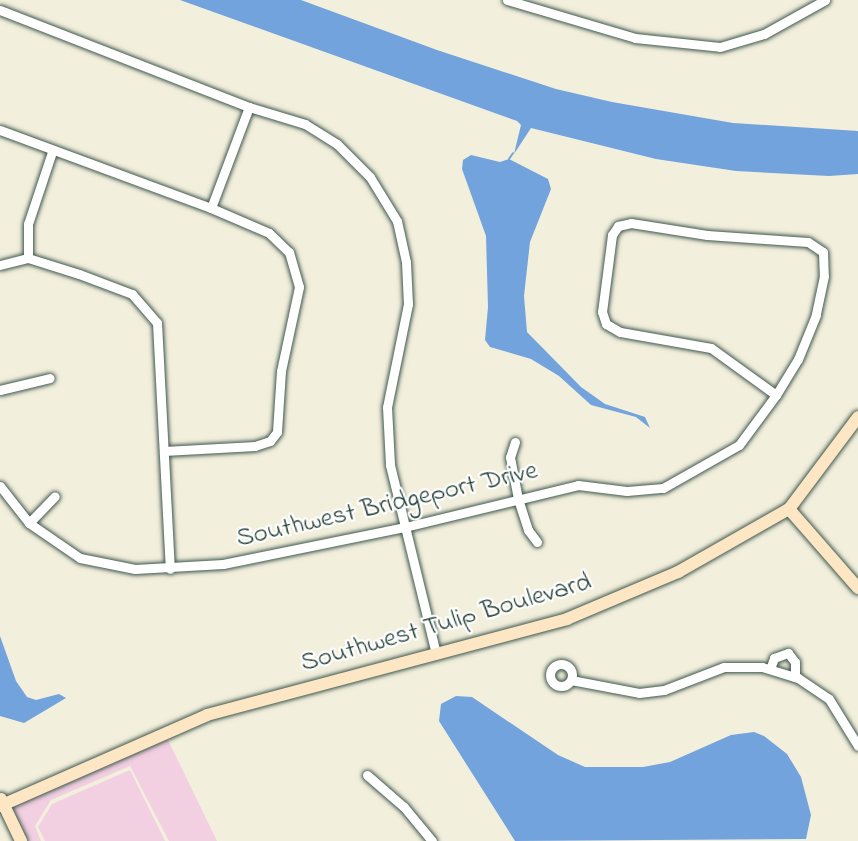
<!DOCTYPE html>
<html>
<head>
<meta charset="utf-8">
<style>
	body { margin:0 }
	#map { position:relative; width:858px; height:841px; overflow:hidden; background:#f3efdd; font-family:"Indie Flower",sans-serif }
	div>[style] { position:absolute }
	.built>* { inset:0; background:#f2cfe1 }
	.water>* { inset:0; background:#72a3dd }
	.stream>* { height:2px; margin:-1px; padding:0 1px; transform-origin:1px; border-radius:1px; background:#72a3dd }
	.roads { filter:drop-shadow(0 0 2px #3f584d) drop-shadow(0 0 2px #3f584d) }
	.street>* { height:9px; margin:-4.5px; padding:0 4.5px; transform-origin:4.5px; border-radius:4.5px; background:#fff }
	.street>.ring { margin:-4.5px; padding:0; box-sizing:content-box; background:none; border:9px solid #fff; border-radius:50% }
	.secondary>* { height:12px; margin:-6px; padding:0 6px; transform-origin:6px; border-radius:6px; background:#fce6c4 }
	span { translate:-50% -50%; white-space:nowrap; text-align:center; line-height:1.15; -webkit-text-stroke:4.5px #fff; paint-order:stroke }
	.street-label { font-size:27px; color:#1f3d34 }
</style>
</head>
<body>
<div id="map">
	<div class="built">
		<div style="clip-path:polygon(167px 738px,217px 841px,169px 841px,130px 766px,51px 800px,35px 826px,41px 841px,26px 841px,9px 807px)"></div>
		<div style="clip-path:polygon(130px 770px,165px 841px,45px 841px,38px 827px,52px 804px)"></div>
	</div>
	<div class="water">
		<div style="clip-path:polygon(180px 0,301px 0,437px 50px,556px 89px,612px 102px,733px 123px,858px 131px,858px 174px,829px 176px,736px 171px,656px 159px,531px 128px,514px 154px,521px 125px,517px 121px)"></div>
		<div style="clip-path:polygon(471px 155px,500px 162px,509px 159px,548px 179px,551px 189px,530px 242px,524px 296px,527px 332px,581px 387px,605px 404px,645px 417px,650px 428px,636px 417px,591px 405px,559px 376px,531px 359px,490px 347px,485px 340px,488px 307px,486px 236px,462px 169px,463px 160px)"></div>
		<div style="clip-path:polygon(0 636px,16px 681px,27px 697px,36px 700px,59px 694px,66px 698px,24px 723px,0 716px)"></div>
		<div style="clip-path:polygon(456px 696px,472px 697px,558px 755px,585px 767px,643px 767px,670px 762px,731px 735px,754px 732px,764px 736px,787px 754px,801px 777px,811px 815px,806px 839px,515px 841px,439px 721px,441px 704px)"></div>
	</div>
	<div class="stream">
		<div style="left:509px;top:159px;width:7px;rotate:-56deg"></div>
	</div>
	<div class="roads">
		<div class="street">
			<div style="left:507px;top:0;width:134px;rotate:16.5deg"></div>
			<div style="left:635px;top:38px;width:85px;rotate:6deg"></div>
			<div style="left:720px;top:47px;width:46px;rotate:-16.5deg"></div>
			<div style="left:764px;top:34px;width:70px;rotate:-29.1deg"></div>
			<div style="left:0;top:10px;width:267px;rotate:21.3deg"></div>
			<div style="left:249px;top:107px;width:59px;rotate:16.9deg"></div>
			<div style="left:305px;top:124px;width:38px;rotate:32deg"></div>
			<div style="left:337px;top:144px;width:47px;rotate:45deg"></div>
			<div style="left:370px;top:177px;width:52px;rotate:58.5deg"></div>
			<div style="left:397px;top:221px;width:42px;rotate:77.6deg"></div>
			<div style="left:406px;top:262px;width:42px;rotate:87.3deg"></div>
			<div style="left:408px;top:304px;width:105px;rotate:101.5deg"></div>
			<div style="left:387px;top:407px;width:58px;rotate:87deg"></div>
			<div style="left:390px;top:465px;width:195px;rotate:76.3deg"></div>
			<div style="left:0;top:130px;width:225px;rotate:20.3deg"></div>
			<div style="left:211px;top:208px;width:63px;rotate:23.3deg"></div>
			<div style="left:269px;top:233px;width:28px;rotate:44deg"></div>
			<div style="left:289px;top:252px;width:36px;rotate:74deg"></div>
			<div style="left:299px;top:287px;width:86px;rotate:102.1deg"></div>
			<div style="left:281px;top:371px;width:61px;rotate:93.8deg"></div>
			<div style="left:277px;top:432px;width:11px;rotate:128deg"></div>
			<div style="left:270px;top:441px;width:16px;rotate:162deg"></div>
			<div style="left:255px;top:446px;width:91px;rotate:176.9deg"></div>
			<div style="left:211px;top:208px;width:108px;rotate:-69.4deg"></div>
			<div style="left:631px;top:223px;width:77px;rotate:9deg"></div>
			<div style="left:707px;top:235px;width:101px;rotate:4deg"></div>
			<div style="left:808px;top:242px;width:18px;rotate:34deg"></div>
			<div style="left:823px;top:252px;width:24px;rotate:88deg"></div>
			<div style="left:824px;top:276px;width:40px;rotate:102deg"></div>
			<div style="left:816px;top:315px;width:48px;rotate:112.2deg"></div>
			<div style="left:798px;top:359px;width:42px;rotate:121.4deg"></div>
			<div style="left:776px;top:395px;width:80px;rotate:-144.1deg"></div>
			<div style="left:711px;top:348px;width:92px;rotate:-170deg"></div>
			<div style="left:620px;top:332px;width:16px;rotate:-150deg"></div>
			<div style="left:606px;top:324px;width:13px;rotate:-108deg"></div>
			<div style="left:602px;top:312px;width:78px;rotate:-82.6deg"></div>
			<div style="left:612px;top:235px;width:11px;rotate:-56deg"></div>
			<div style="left:618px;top:226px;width:13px;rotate:-13deg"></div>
			<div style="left:28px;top:258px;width:34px;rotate:-90deg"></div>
			<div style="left:28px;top:224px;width:76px;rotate:-71.6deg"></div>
			<div style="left:0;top:265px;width:29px;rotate:-14deg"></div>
			<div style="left:28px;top:258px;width:53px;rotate:17.4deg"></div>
			<div style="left:79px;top:274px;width:57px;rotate:20.7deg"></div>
			<div style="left:132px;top:294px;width:38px;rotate:49deg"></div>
			<div style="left:157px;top:323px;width:246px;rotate:87deg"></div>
			<div style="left:0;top:390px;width:51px;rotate:-13.5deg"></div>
			<div style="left:515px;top:442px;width:16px;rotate:108deg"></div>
			<div style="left:510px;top:457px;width:43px;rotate:79.2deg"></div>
			<div style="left:518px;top:499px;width:33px;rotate:72deg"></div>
			<div style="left:528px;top:530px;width:15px;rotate:53deg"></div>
			<div style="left:0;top:486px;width:47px;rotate:51.9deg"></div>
			<div style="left:29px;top:523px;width:62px;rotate:34.5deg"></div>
			<div style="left:80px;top:558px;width:56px;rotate:11.3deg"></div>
			<div style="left:135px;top:569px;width:88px;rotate:-3.3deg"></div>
			<div style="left:223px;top:564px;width:186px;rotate:-11.5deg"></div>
			<div style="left:405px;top:527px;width:178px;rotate:-13.6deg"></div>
			<div style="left:578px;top:485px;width:49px;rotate:7deg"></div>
			<div style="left:627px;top:491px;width:36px;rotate:-5deg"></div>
			<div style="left:663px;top:488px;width:87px;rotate:-29.5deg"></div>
			<div style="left:739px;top:445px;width:62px;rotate:-53.5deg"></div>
			<div style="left:29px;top:523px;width:37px;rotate:-46deg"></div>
			<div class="ring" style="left:550px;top:664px;width:13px;height:13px"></div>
			<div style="left:770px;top:669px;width:12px;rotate:-70deg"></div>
			<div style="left:774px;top:658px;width:15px;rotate:-20deg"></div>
			<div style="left:788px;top:653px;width:11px;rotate:52deg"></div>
			<div style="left:795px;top:662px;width:15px;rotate:90deg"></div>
			<div style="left:571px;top:680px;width:69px;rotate:10.8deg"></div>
			<div style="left:639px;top:693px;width:25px;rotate:-7deg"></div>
			<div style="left:664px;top:690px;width:64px;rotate:-21deg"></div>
			<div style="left:724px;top:667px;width:38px"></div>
			<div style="left:762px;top:667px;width:38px;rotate:17deg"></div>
			<div style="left:798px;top:678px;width:37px;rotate:34deg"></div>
			<div style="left:829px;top:699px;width:55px;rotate:58.3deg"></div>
			<div style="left:367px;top:775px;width:49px;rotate:40.9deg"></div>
			<div style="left:404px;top:807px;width:44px;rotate:50.5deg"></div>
		</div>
		<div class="secondary">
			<div style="left:789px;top:509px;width:105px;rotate:48.9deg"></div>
			<div style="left:1px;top:799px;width:47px;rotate:64.5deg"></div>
			<div style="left:0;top:806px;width:226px;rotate:-23.7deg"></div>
			<div style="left:207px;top:715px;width:373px;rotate:-14.9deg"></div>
			<div style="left:567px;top:619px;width:121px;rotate:-22.9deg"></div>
			<div style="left:678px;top:572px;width:128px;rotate:-29.6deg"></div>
			<div style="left:789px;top:509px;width:115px;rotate:-53.1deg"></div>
		</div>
	</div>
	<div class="street-label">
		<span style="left:387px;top:505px;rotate:-13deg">Southwest Bridgeport Drive</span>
		<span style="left:446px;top:623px;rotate:-16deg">Southwest Tulip Boulevard</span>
	</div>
</div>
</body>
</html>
